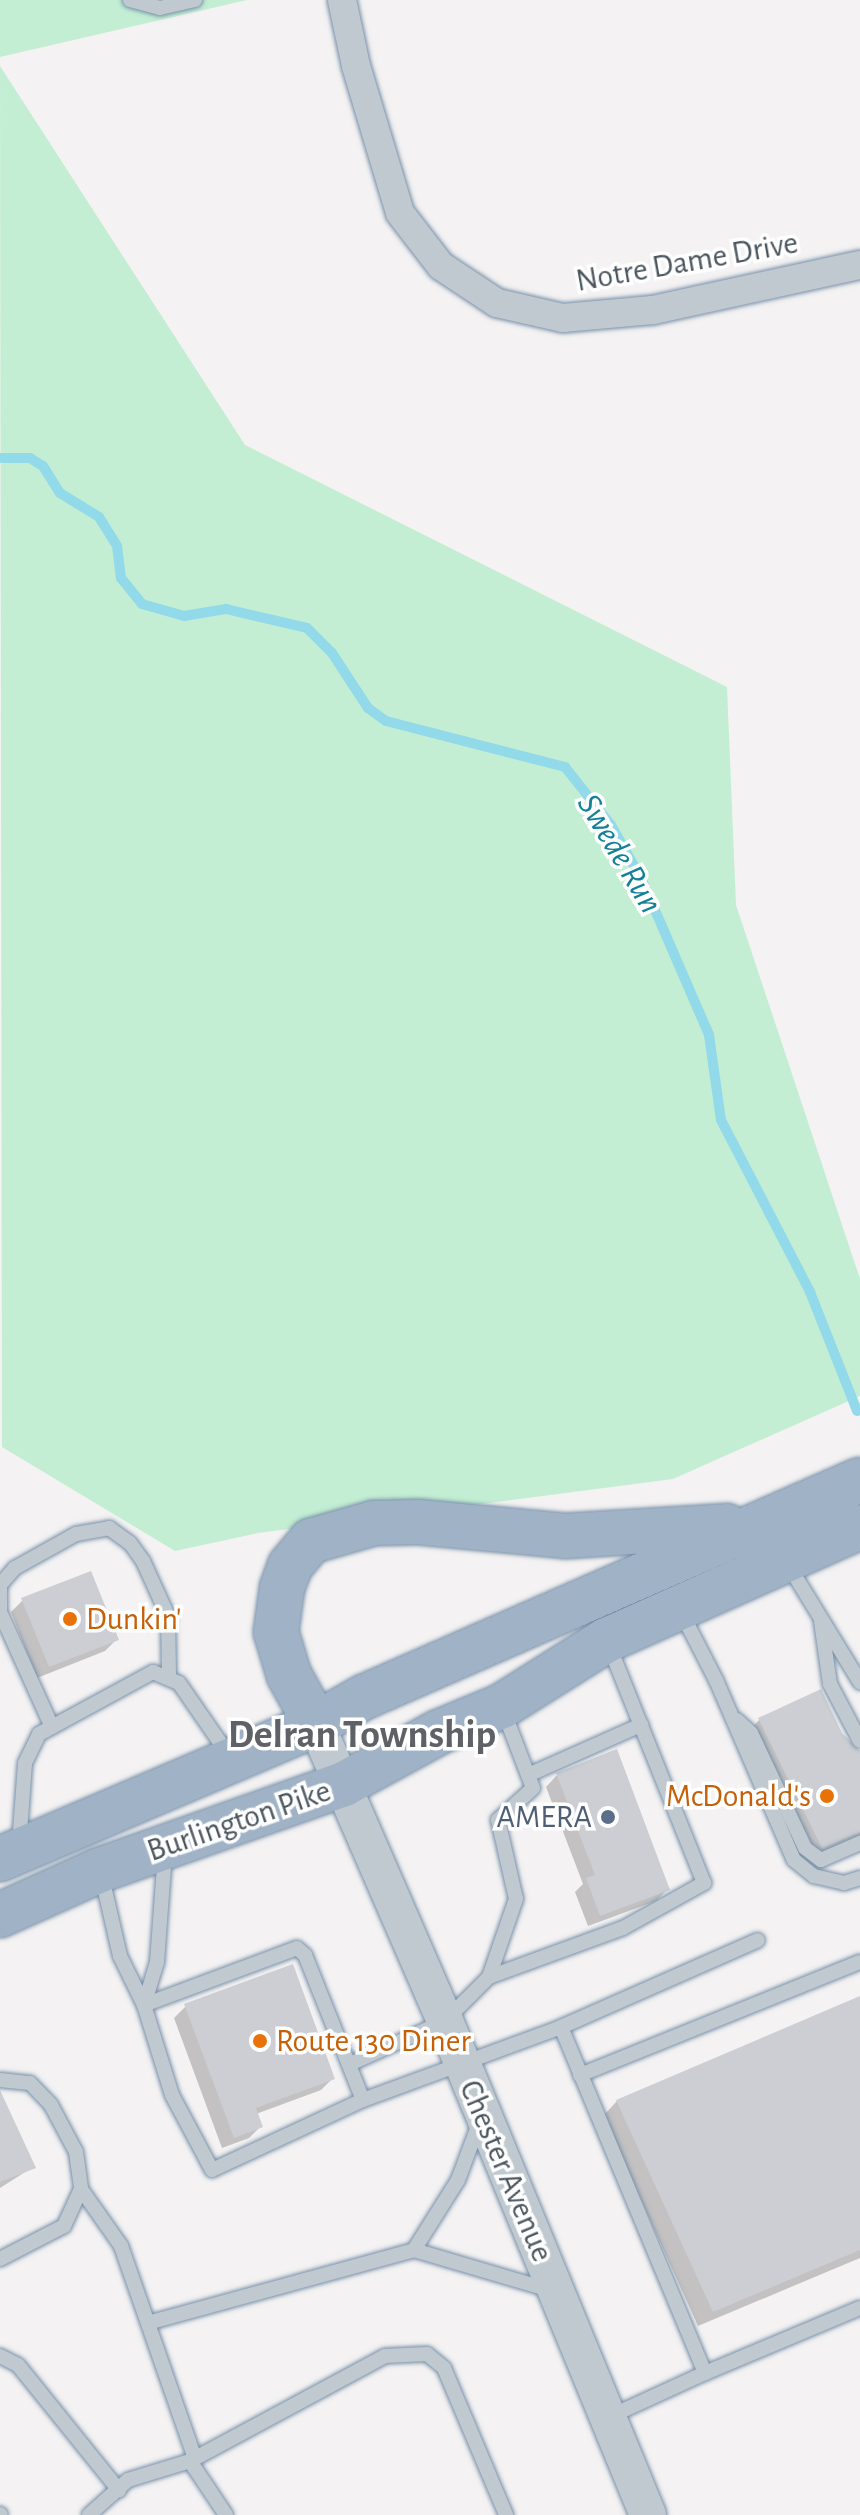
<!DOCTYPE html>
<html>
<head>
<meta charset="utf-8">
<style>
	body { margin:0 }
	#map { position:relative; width:860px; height:2515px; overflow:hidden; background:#f4f2f2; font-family:"Alegreya Sans",sans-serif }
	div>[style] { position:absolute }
	.green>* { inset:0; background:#c3eed3 }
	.shadow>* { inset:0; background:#0003 }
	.stream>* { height:10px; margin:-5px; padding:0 5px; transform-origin:5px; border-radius:5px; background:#92d9e9 }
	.building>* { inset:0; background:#ccced3 }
	.roads { filter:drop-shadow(0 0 2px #7790a9) drop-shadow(0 0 2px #7790a9) }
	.service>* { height:14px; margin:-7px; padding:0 7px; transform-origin:7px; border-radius:7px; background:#c0c9cf }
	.minor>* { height:28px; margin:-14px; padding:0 14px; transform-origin:14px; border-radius:14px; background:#c0c9cf }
	.tertiary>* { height:36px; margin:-18px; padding:0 18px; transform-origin:18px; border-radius:18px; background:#c0c9cf }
	.trunk>* { height:44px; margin:-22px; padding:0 22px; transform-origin:22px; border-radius:22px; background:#a0b3c6 }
	.dots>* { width:22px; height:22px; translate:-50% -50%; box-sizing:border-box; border:4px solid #fff; border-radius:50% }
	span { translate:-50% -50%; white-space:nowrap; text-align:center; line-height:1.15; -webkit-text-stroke:7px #fff; paint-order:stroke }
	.street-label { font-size:32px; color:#4a555e }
	.food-label { font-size:32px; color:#c56008 }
	.left { translate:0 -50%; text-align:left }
	.right { translate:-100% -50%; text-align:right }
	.service-label { font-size:32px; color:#4e5e75 }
	.water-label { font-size:34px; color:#138099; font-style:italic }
	.district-label { font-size:40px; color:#5e6266; font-weight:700 }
</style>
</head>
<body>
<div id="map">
	<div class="green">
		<div style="clip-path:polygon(0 0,247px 0,0 57px)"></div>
		<div style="clip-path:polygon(0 66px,245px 445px,727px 687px,736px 905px,860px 1279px,860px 1396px,673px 1479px,258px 1533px,175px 1551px,2px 1447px)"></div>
	</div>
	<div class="shadow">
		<div style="clip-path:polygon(23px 1600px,117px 1639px,105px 1651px,37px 1678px,11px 1612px)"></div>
		<div style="clip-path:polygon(759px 1720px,840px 1734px,860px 1755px,860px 1837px,810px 1859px,748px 1732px)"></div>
		<div style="clip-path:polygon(557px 1775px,668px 1889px,656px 1901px,588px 1926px,575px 1892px,583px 1884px,546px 1787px)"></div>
		<div style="clip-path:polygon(860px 1998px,860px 2258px,698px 2326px,603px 2116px,617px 2101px)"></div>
		<div style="clip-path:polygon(186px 2006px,333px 2078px,321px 2090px,256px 2114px,261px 2126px,249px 2138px,222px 2148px,174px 2018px)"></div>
		<div style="clip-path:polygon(0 2128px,33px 2167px,0 2188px)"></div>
	</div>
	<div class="stream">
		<div style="left:0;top:458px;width:30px"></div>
		<div style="left:30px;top:458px;width:15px;rotate:32deg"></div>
		<div style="left:43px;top:466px;width:32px;rotate:58deg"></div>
		<div style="left:60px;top:493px;width:46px;rotate:31.6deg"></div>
		<div style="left:99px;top:517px;width:34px;rotate:58deg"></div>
		<div style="left:117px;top:546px;width:32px;rotate:83deg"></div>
		<div style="left:121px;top:578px;width:33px;rotate:51deg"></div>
		<div style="left:142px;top:604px;width:44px;rotate:15.9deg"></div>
		<div style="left:184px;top:616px;width:43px;rotate:-9.5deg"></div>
		<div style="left:226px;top:609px;width:83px;rotate:13.2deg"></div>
		<div style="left:307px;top:628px;width:35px;rotate:45deg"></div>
		<div style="left:332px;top:653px;width:66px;rotate:56.8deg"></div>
		<div style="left:368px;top:708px;width:22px;rotate:36deg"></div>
		<div style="left:386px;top:721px;width:185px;rotate:14.4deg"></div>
		<div style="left:565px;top:767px;width:74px;rotate:51.6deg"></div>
		<div style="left:611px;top:825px;width:63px;rotate:60.6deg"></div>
		<div style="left:642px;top:880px;width:169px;rotate:66.6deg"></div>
		<div style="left:709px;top:1035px;width:86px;rotate:82deg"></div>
		<div style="left:721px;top:1120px;width:194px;rotate:62.6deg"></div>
		<div style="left:810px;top:1292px;width:128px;rotate:68.4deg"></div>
	</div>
	<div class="building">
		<div style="clip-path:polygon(91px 1571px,119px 1640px,49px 1667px,21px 1598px)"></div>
		<div style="clip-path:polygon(821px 1689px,842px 1733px,860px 1751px,860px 1832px,822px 1848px,758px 1718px)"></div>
		<div style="clip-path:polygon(617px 1749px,670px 1890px,600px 1916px,586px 1878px,595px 1875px,556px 1773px)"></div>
		<div style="clip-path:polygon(293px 1964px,335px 2079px,256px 2108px,263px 2127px,234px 2138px,184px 2004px)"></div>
		<div style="clip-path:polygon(860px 1996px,860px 2250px,713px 2312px,616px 2100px)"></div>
		<div style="clip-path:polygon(0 2090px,36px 2168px,0 2182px)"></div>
	</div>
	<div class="roads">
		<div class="service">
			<div style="left:130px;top:0;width:31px;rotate:15deg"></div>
			<div style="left:160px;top:8px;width:36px;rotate:-13deg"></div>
			<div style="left:787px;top:1563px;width:140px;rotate:58.5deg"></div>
			<div style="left:681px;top:1612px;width:76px;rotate:62.8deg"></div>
			<div style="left:716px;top:1680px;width:196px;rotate:66.6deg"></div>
			<div style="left:794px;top:1860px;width:26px;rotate:39deg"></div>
			<div style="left:814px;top:1876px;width:31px;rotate:13deg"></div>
			<div style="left:844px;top:1883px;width:17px;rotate:-17deg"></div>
			<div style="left:821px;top:1621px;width:64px;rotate:81.9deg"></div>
			<div style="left:830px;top:1684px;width:64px;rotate:62.2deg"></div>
			<div style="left:737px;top:1720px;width:19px;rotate:43deg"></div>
			<div style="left:751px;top:1733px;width:127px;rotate:64.8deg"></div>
			<div style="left:805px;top:1848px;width:20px;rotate:37deg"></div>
			<div style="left:821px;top:1860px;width:43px;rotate:-23.6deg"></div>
			<div style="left:52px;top:1727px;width:126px;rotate:-114.3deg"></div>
			<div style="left:0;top:1612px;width:27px;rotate:-90deg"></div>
			<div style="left:0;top:1585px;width:23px;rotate:-49deg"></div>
			<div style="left:15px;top:1568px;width:70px;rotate:-29.1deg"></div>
			<div style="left:76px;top:1534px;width:34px;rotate:-10deg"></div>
			<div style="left:109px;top:1528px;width:26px;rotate:36deg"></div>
			<div style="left:130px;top:1543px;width:22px;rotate:54deg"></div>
			<div style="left:143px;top:1561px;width:60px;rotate:65.6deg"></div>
			<div style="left:168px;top:1616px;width:59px;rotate:89deg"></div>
			<div style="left:528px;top:1775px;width:124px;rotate:-23.9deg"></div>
			<div style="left:19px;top:1845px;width:82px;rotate:-85.8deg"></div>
			<div style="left:25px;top:1763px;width:32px;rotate:-64deg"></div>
			<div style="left:39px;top:1734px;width:130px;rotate:-28.5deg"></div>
			<div style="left:153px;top:1672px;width:28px;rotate:23deg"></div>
			<div style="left:179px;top:1683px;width:90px;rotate:55.4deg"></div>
			<div style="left:101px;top:1873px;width:85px;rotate:77.1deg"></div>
			<div style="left:120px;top:1956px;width:55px;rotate:63.9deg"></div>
			<div style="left:144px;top:2005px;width:94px;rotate:72.7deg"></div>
			<div style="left:172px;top:2095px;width:85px;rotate:61.9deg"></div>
			<div style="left:212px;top:2170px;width:166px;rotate:-24.9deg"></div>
			<div style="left:363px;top:2100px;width:211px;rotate:-20.2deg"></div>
			<div style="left:561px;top:2027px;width:215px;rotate:-23.8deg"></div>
			<div style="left:489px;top:1977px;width:143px;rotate:-20.1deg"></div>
			<div style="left:623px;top:1928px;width:93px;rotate:-29.1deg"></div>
			<div style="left:704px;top:1883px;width:256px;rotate:-111.8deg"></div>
			<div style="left:144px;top:2005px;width:163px;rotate:-20.4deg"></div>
			<div style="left:297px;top:1948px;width:11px;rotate:41deg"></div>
			<div style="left:305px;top:1955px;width:156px;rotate:68.2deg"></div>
			<div style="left:144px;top:2005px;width:45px;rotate:-73.2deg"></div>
			<div style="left:157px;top:1962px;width:110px;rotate:-85.8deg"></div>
			<div style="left:561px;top:2027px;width:375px;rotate:67.4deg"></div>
			<div style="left:705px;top:2373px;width:168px;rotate:-22.8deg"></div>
			<div style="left:350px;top:2064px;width:104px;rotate:-24.4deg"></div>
			<div style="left:445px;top:2021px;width:62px;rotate:-45deg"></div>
			<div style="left:489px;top:1977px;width:83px;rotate:-70.9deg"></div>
			<div style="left:516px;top:1899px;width:81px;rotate:-102.8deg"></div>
			<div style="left:498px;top:1820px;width:47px;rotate:-42.4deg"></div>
			<div style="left:533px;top:1788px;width:84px;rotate:-111deg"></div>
			<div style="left:580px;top:2075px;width:302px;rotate:-22deg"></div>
			<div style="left:0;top:2080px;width:30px;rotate:6deg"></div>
			<div style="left:30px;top:2083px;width:30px;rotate:46deg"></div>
			<div style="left:51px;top:2105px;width:53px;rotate:62deg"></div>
			<div style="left:76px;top:2152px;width:37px;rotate:82deg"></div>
			<div style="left:81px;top:2189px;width:41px;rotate:114.7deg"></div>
			<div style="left:64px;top:2226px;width:72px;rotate:152.7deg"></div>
			<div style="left:480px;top:2121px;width:63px;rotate:110.4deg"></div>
			<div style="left:458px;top:2180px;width:83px;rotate:122.2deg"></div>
			<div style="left:414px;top:2250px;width:142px;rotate:16.4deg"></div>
			<div style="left:81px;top:2189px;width:70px;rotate:54.9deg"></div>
			<div style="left:121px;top:2246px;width:225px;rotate:70.8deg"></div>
			<div style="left:148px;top:2323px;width:276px;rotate:-15.3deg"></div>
			<div style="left:0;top:2356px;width:20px;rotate:27deg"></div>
			<div style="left:18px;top:2365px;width:161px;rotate:51.1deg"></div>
			<div style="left:609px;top:2417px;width:106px;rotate:-24.6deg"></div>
			<div style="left:190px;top:2461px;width:221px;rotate:-28.3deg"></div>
			<div style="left:385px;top:2356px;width:42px;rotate:-2.7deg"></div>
			<div style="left:427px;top:2354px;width:22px;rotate:39deg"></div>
			<div style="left:444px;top:2368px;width:160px;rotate:67.1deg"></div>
			<div style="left:0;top:2514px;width:1px;rotate:45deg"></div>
			<div style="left:89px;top:2515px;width:52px;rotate:-41.9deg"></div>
			<div style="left:128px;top:2480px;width:65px;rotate:-17deg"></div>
			<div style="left:190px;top:2461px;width:65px;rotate:56.3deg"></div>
		</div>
		<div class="minor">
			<div style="left:342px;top:0;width:67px;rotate:78deg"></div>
			<div style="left:356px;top:66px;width:153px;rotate:73.3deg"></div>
			<div style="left:400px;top:213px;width:67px;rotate:52.3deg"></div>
			<div style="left:441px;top:266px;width:67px;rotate:33.5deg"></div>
			<div style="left:497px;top:303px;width:68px;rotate:12.8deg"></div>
			<div style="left:563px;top:318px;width:90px;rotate:-5.1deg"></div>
			<div style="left:653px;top:310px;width:212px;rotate:-12.3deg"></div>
		</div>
		<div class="tertiary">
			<div style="left:316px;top:1724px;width:324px;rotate:66.5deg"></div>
			<div style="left:445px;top:2021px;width:534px;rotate:67.66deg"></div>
		</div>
		<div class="trunk">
			<div style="left:316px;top:1724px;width:56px;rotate:-118.9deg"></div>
			<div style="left:289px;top:1675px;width:45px;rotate:-106.8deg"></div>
			<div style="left:276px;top:1632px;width:44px;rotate:-82.2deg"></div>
			<div style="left:282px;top:1588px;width:23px;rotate:-70deg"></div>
			<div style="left:290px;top:1566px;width:33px;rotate:-50deg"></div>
			<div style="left:311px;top:1541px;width:66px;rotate:-15.9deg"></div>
			<div style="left:374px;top:1523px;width:44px;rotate:-1.3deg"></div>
			<div style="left:418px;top:1522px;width:148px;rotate:5.4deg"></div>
			<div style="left:565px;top:1536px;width:162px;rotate:-3.5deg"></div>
			<div style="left:0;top:1859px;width:344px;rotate:-23.1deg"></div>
			<div style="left:316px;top:1724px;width:55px;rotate:-29.4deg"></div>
			<div style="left:364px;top:1697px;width:541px;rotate:-23.63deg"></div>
			<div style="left:0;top:1915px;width:110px;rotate:-24.2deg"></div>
			<div style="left:100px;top:1870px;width:259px;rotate:-19.4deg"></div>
			<div style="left:344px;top:1784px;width:108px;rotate:-28.7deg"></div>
			<div style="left:439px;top:1732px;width:68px;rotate:-22.4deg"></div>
			<div style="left:502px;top:1706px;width:124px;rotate:-32.2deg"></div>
			<div style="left:607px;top:1640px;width:277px;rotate:-24.1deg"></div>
		</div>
	</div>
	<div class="dots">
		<div style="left:70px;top:1619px;background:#e8710a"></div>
		<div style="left:827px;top:1796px;background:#e8710a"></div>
		<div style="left:608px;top:1817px;background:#5c6f8a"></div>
		<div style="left:260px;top:2041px;background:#e8710a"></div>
	</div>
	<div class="street-label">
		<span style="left:687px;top:262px;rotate:-10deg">Notre Dame Drive</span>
		<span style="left:239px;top:1821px;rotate:-19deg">Burlington Pike</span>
		<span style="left:506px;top:2171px;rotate:67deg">Chester Avenue</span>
	</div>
	<div class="food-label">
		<span class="left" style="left:86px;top:1619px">Dunkin'</span>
		<span class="right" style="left:811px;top:1796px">McDonald's</span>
		<span class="left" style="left:276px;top:2041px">Route 130 Diner</span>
	</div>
	<div class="service-label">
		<span class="right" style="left:592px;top:1817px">AMERA</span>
	</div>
	<div class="water-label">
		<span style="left:619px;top:854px;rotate:59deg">Swede Run</span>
	</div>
	<div class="district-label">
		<span style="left:362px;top:1735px">Delran Township</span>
	</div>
</div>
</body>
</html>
